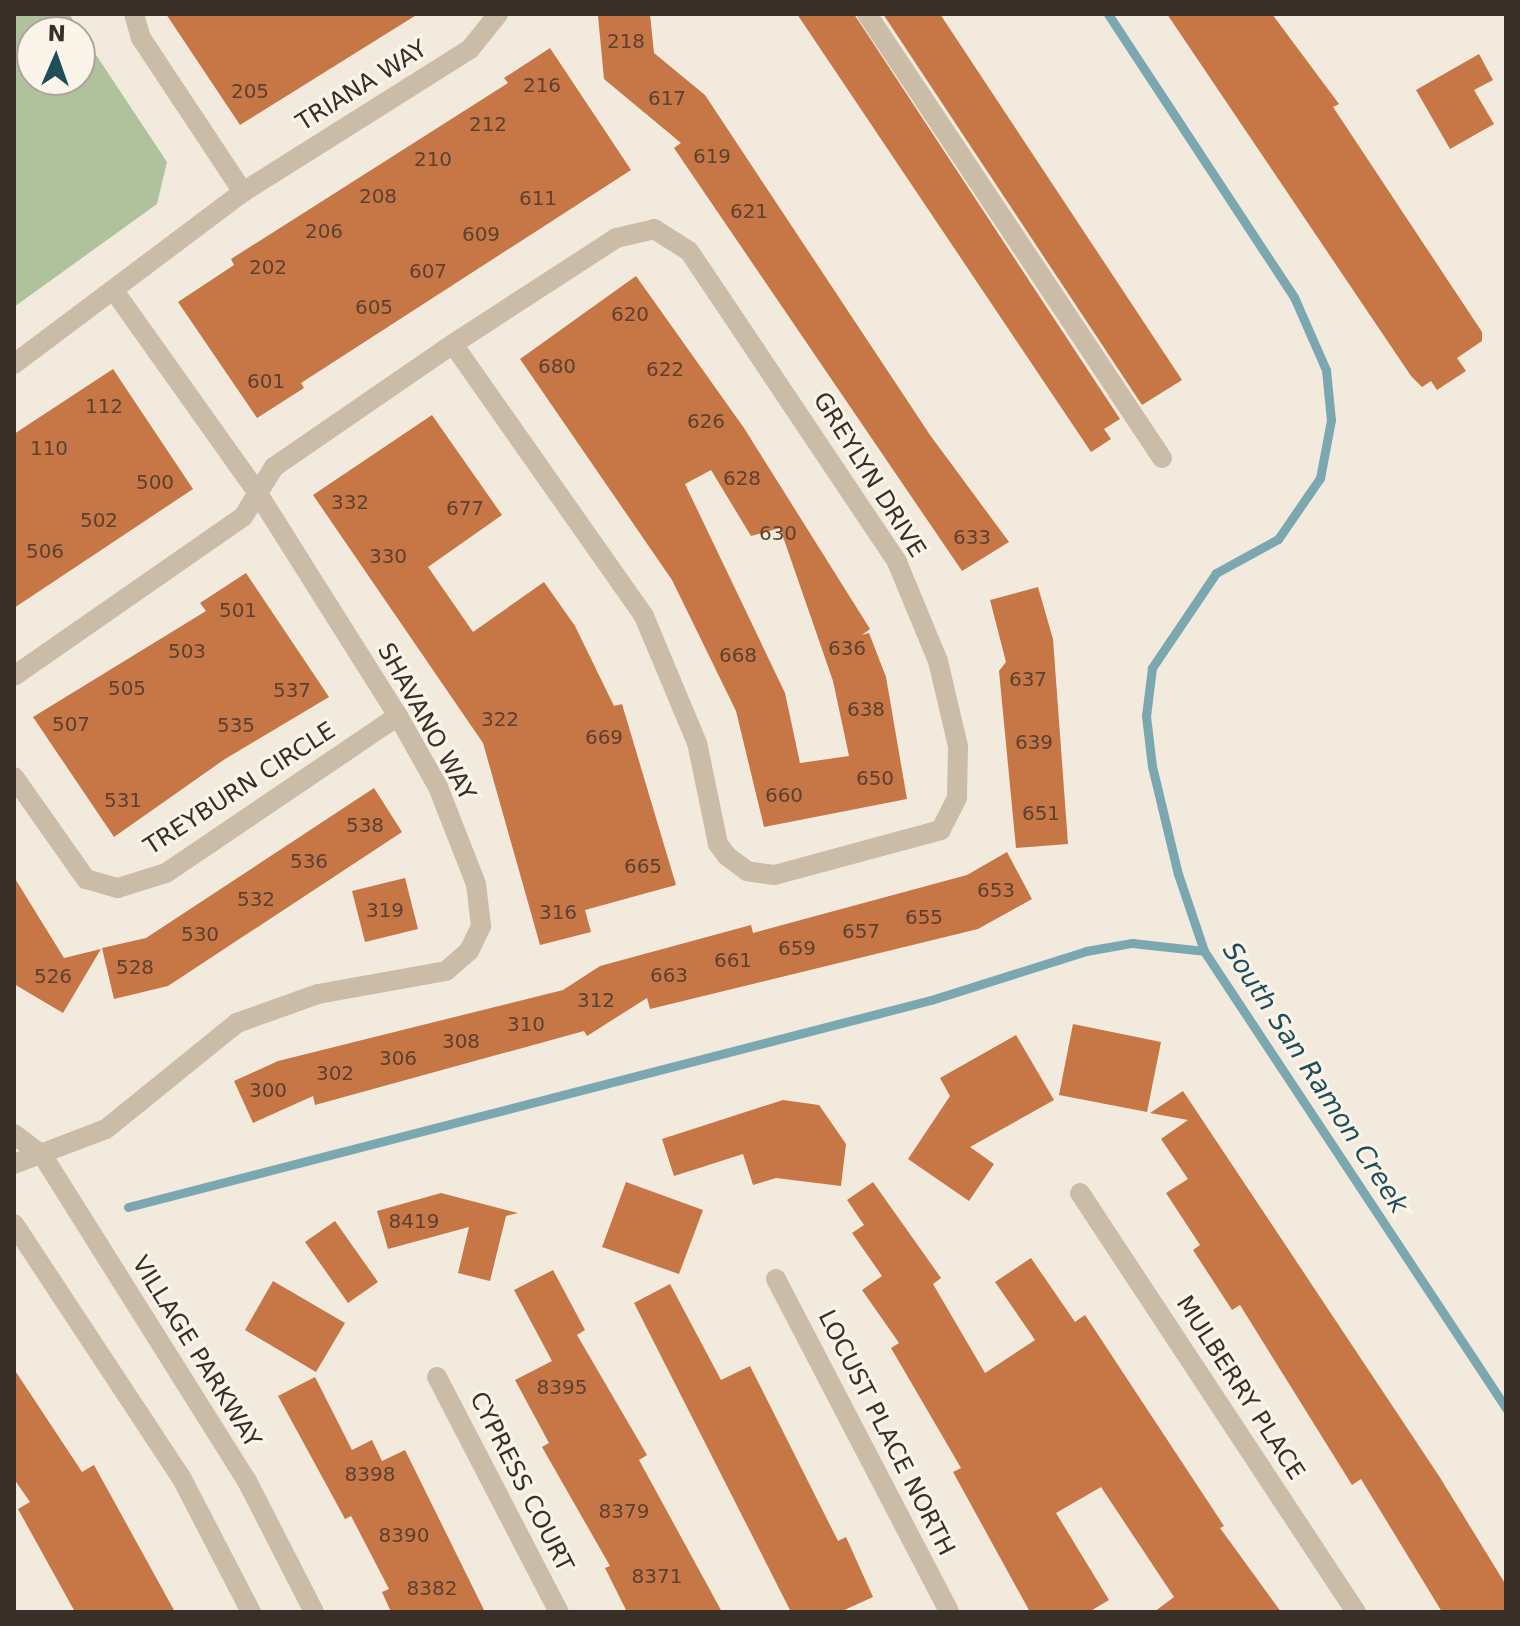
<!DOCTYPE html>
<html>
<head>
<meta charset="utf-8">
<style>
	body { margin:0 }
	#map { position:relative; width:1520px; height:1626px; overflow:hidden; background:#f2ebdd; font-family:"DejaVu Sans",sans-serif }
	div>[style] { position:absolute }
	.green>* { inset:0; background:#b0c29c }
	.stream>* { height:9px; margin:-4.5px; padding:0 4.5px; transform-origin:4.5px; border-radius:4.5px; background:#7ba7b0 }
	.building>* { inset:0; background:#c77646 }
	.minor>* { height:20px; margin:-10px; padding:0 10px; transform-origin:10px; border-radius:10px; background:#cbbca8 }
	span { translate:-50% -50%; white-space:nowrap; text-align:center; line-height:1.15; -webkit-text-stroke:6px #faf4e9; paint-order:stroke }
	.number-label { font-size:20px; color:#5c4130 }
	.number-label span { -webkit-text-stroke-width:0 }
	.street-label { font-size:24px; color:#382f28 }
	.water-label { font-size:26px; color:#1d4e5a; font-style:italic }
	.frame { position:absolute; inset:0; border:16px solid #382f28; pointer-events:none }
	.north { position:absolute; left:16px; top:16px; width:80px; height:80px; box-sizing:border-box; background:#faf4e9; border:2px solid #aca59c; border-radius:50%; rotate:2deg; font-size:22px; font-weight:700; line-height:32px; text-align:center; color:#382f28 }
	.north::after { content:''; display:block; margin:auto; width:28px; height:36px; background:#1d4e5a; clip-path:polygon(50% 0,100% 100%,50% 72%,0 100%) }
</style>
</head>
<body>
<div id="map">
	<div class="green">
		<div style="clip-path:polygon(evenodd,14px 14px,69px 14px,167px 162px,157px 204px,14px 307px,14px 14px,32px 32px,80px 32px,80px 80px,32px 80px,32px 32px)"></div>
	</div>
	<div class="stream">
		<div style="left:1108px;top:14px;width:339px;rotate:56.7deg"></div>
		<div style="left:1294px;top:297px;width:80px;rotate:66.3deg"></div>
		<div style="left:1326px;top:370px;width:50px;rotate:84.3deg"></div>
		<div style="left:1331px;top:420px;width:59px;rotate:100.7deg"></div>
		<div style="left:1320px;top:478px;width:74px;rotate:124.5deg"></div>
		<div style="left:1278px;top:539px;width:71px;rotate:151.3deg"></div>
		<div style="left:1216px;top:573px;width:115px;rotate:124deg"></div>
		<div style="left:1152px;top:668px;width:48px;rotate:97.1deg"></div>
		<div style="left:1146px;top:716px;width:50px;rotate:83.2deg"></div>
		<div style="left:1152px;top:766px;width:111px;rotate:76.5deg"></div>
		<div style="left:1178px;top:874px;width:81px;rotate:71.3deg"></div>
		<div style="left:1204px;top:951px;width:548px;rotate:56.54deg"></div>
		<div style="left:128px;top:1207px;width:829px;rotate:-14.46deg"></div>
		<div style="left:931px;top:1000px;width:163px;rotate:-17.5deg"></div>
		<div style="left:1086px;top:951px;width:47px;rotate:-9.9deg"></div>
		<div style="left:1132px;top:943px;width:72px;rotate:6.3deg"></div>
	</div>
	<div class="building">
		<div style="clip-path:polygon(166px 14px,418px 14px,240px 125px)"></div>
		<div style="clip-path:polygon(650px 14px,654px 53px,705px 95px,930px 435px,1009px 542px,962px 571px,674px 148px,681px 143px,604px 79px,598px 16px)"></div>
		<div style="clip-path:polygon(797px 14px,854px 14px,1120px 419px,1104px 429px,1111px 439px,1091px 452px)"></div>
		<div style="clip-path:polygon(883px 14px,940px 14px,1182px 380px,1142px 405px)"></div>
		<div style="clip-path:polygon(1167px 14px,1272px 14px,1339px 104px,1333px 107px,1482px 332px,1482px 341px,1457px 358px,1466px 371px,1437px 390px,1431px 381px,1422px 387px,1411px 376px)"></div>
		<div style="clip-path:polygon(550px 48px,631px 170px,301px 383px,304px 388px,257px 418px,178px 302px,234px 265px,231px 259px,508px 83px,504px 78px)"></div>
		<div style="clip-path:polygon(1479px 54px,1493px 80px,1474px 90px,1494px 124px,1450px 149px,1416px 90px)"></div>
		<div style="clip-path:polygon(evenodd,636px 276px,744px 428px,870px 629px,862px 635px,869px 633px,886px 677px,907px 799px,764px 827px,736px 711px,672px 580px,520px 359px,636px 276px,711px 470px,751px 536px,780px 528px,833px 681px,849px 756px,800px 763px,785px 693px,685px 484px,711px 470px)"></div>
		<div style="clip-path:polygon(113px 369px,193px 489px,14px 608px,14px 434px)"></div>
		<div style="clip-path:polygon(432px 415px,502px 515px,428px 567px,473px 632px,544px 582px,575px 626px,614px 706px,622px 704px,676px 885px,585px 910px,591px 932px,540px 945px,483px 743px,313px 495px)"></div>
		<div style="clip-path:polygon(246px 573px,329px 697px,225px 759px,114px 837px,33px 717px,206px 611px,200px 603px)"></div>
		<div style="clip-path:polygon(1038px 587px,1053px 639px,1068px 844px,1016px 848px,999px 671px,1006px 662px,990px 600px)"></div>
		<div style="clip-path:polygon(374px 788px,402px 832px,168px 986px,114px 999px,102px 948px,146px 938px)"></div>
		<div style="clip-path:polygon(1007px 852px,1032px 899px,978px 929px,650px 1009px,647px 998px,587px 1036px,584px 1031px,315px 1105px,313px 1096px,253px 1123px,234px 1081px,278px 1061px,563px 990px,600px 966px,751px 925px,753px 933px,967px 875px)"></div>
		<div style="clip-path:polygon(14px 877px,64px 958px,101px 949px,63px 1013px,14px 984px)"></div>
		<div style="clip-path:polygon(405px 878px,418px 929px,365px 942px,352px 891px)"></div>
		<div style="clip-path:polygon(1073px 1024px,1161px 1042px,1147px 1112px,1059px 1095px)"></div>
		<div style="clip-path:polygon(1016px 1035px,1054px 1100px,970px 1147px,994px 1164px,969px 1201px,908px 1159px,950px 1096px,940px 1078px)"></div>
		<div style="clip-path:polygon(1183px 1091px,1439px 1476px,1506px 1585px,1506px 1612px,1442px 1612px,1361px 1479px,1352px 1485px,1240px 1305px,1232px 1310px,1193px 1250px,1200px 1245px,1166px 1193px,1188px 1179px,1161px 1139px,1188px 1120px,1150px 1113px)"></div>
		<div style="clip-path:polygon(783px 1100px,819px 1105px,846px 1144px,841px 1186px,776px 1178px,753px 1185px,743px 1154px,674px 1176px,662px 1139px)"></div>
		<div style="clip-path:polygon(626px 1182px,703px 1210px,679px 1274px,602px 1247px)"></div>
		<div style="clip-path:polygon(873px 1182px,941px 1278px,933px 1284px,985px 1373px,1035px 1340px,995px 1282px,1031px 1258px,1075px 1322px,1085px 1315px,1224px 1526px,1220px 1528px,1281px 1612px,1154px 1612px,1174px 1597px,1101px 1487px,1056px 1513px,1109px 1600px,1089px 1612px,1030px 1612px,953px 1472px,961px 1468px,891px 1348px,899px 1343px,862px 1290px,882px 1276px,852px 1233px,864px 1225px,847px 1200px)"></div>
		<div style="clip-path:polygon(441px 1193px,518px 1213px,506px 1216px,490px 1281px,458px 1273px,469px 1227px,388px 1249px,377px 1211px)"></div>
		<div style="clip-path:polygon(335px 1221px,378px 1282px,348px 1303px,305px 1242px)"></div>
		<div style="clip-path:polygon(553px 1270px,585px 1330px,577px 1335px,647px 1455px,639px 1460px,722px 1612px,627px 1612px,605px 1568px,610px 1566px,542px 1447px,549px 1443px,515px 1380px,552px 1361px,514px 1290px)"></div>
		<div style="clip-path:polygon(273px 1281px,345px 1323px,316px 1372px,245px 1330px)"></div>
		<div style="clip-path:polygon(670px 1284px,721px 1380px,750px 1366px,838px 1541px,846px 1537px,873px 1597px,840px 1612px,791px 1612px,634px 1303px)"></div>
		<div style="clip-path:polygon(14px 1369px,82px 1472px,94px 1465px,175px 1612px,75px 1612px,18px 1509px,30px 1502px,14px 1479px)"></div>
		<div style="clip-path:polygon(315px 1377px,352px 1450px,372px 1440px,382px 1461px,405px 1450px,485px 1612px,391px 1612px,382px 1592px,389px 1589px,351px 1516px,345px 1519px,278px 1396px)"></div>
	</div>
	<div class="minor">
		<div style="left:134px;top:14px;width:25px;rotate:74deg"></div>
		<div style="left:141px;top:38px;width:185px;rotate:56.5deg"></div>
		<div style="left:867px;top:14px;width:533px;rotate:56.4deg"></div>
		<div style="left:14px;top:364px;width:286px;rotate:-36.9deg"></div>
		<div style="left:243px;top:192px;width:268px;rotate:-32.2deg"></div>
		<div style="left:470px;top:49px;width:45px;rotate:-51.3deg"></div>
		<div style="left:14px;top:676px;width:279px;rotate:-34.8deg"></div>
		<div style="left:243px;top:517px;width:59px;rotate:-58.2deg"></div>
		<div style="left:274px;top:467px;width:217px;rotate:-34.5deg"></div>
		<div style="left:453px;top:344px;width:194px;rotate:-33deg"></div>
		<div style="left:616px;top:238px;width:39px;rotate:-13deg"></div>
		<div style="left:654px;top:229px;width:41px;rotate:32.2deg"></div>
		<div style="left:689px;top:251px;width:374px;rotate:56.2deg"></div>
		<div style="left:897px;top:562px;width:107px;rotate:67.5deg"></div>
		<div style="left:938px;top:661px;width:87px;rotate:76.8deg"></div>
		<div style="left:958px;top:746px;width:52px;rotate:91.1deg"></div>
		<div style="left:957px;top:798px;width:36px;rotate:117deg"></div>
		<div style="left:941px;top:830px;width:173px;rotate:164.9deg"></div>
		<div style="left:774px;top:875px;width:27px;rotate:-172deg"></div>
		<div style="left:747px;top:871px;width:25px;rotate:-143deg"></div>
		<div style="left:727px;top:856px;width:15px;rotate:-127deg"></div>
		<div style="left:718px;top:844px;width:103px;rotate:-101.7deg"></div>
		<div style="left:697px;top:743px;width:138px;rotate:-112.7deg"></div>
		<div style="left:644px;top:616px;width:332px;rotate:-125.1deg"></div>
		<div style="left:14px;top:777px;width:125px;rotate:54.8deg"></div>
		<div style="left:86px;top:879px;width:33px;rotate:16deg"></div>
		<div style="left:118px;top:888px;width:50px;rotate:-17.4deg"></div>
		<div style="left:166px;top:873px;width:280px;rotate:-34.1deg"></div>
		<div style="left:14px;top:1134px;width:36px;rotate:37deg"></div>
		<div style="left:43px;top:1156px;width:384px;rotate:57.9deg"></div>
		<div style="left:247px;top:1481px;width:147px;rotate:62.9deg"></div>
		<div style="left:14px;top:1164px;width:98px;rotate:-20.8deg"></div>
		<div style="left:106px;top:1129px;width:169px;rotate:-39deg"></div>
		<div style="left:237px;top:1023px;width:86px;rotate:-19.7deg"></div>
		<div style="left:318px;top:994px;width:130px;rotate:-10.2deg"></div>
		<div style="left:446px;top:971px;width:30px;rotate:-41deg"></div>
		<div style="left:469px;top:951px;width:28px;rotate:-64deg"></div>
		<div style="left:481px;top:926px;width:42px;rotate:-96.8deg"></div>
		<div style="left:476px;top:884px;width:104px;rotate:-111.4deg"></div>
		<div style="left:438px;top:787px;width:81px;rotate:-119.4deg"></div>
		<div style="left:398px;top:716px;width:265px;rotate:-122.2deg"></div>
		<div style="left:257px;top:492px;width:245px;rotate:-125.4deg"></div>
		<div style="left:1080px;top:1193px;width:502px;rotate:56.63deg"></div>
		<div style="left:14px;top:1224px;width:303px;rotate:56.6deg"></div>
		<div style="left:181px;top:1477px;width:152px;rotate:62.6deg"></div>
		<div style="left:776px;top:1279px;width:375px;rotate:62.5deg"></div>
		<div style="left:437px;top:1377px;width:265px;rotate:62.6deg"></div>
	</div>
	<div class="number-label">
		<span style="left:626px;top:41px">218</span>
		<span style="left:542px;top:85px">216</span>
		<span style="left:250px;top:91px">205</span>
		<span style="left:667px;top:98px">617</span>
		<span style="left:488px;top:124px">212</span>
		<span style="left:712px;top:156px">619</span>
		<span style="left:433px;top:159px">210</span>
		<span style="left:378px;top:196px">208</span>
		<span style="left:538px;top:198px">611</span>
		<span style="left:749px;top:211px">621</span>
		<span style="left:324px;top:231px">206</span>
		<span style="left:481px;top:234px">609</span>
		<span style="left:268px;top:267px">202</span>
		<span style="left:428px;top:271px">607</span>
		<span style="left:374px;top:307px">605</span>
		<span style="left:630px;top:314px">620</span>
		<span style="left:557px;top:366px">680</span>
		<span style="left:665px;top:369px">622</span>
		<span style="left:266px;top:381px">601</span>
		<span style="left:104px;top:406px">112</span>
		<span style="left:706px;top:421px">626</span>
		<span style="left:49px;top:448px">110</span>
		<span style="left:742px;top:478px">628</span>
		<span style="left:155px;top:482px">500</span>
		<span style="left:350px;top:502px">332</span>
		<span style="left:465px;top:508px">677</span>
		<span style="left:99px;top:520px">502</span>
		<span style="left:778px;top:533px">630</span>
		<span style="left:972px;top:537px">633</span>
		<span style="left:45px;top:551px">506</span>
		<span style="left:388px;top:556px">330</span>
		<span style="left:238px;top:610px">501</span>
		<span style="left:847px;top:648px">636</span>
		<span style="left:187px;top:651px">503</span>
		<span style="left:738px;top:655px">668</span>
		<span style="left:1028px;top:679px">637</span>
		<span style="left:127px;top:688px">505</span>
		<span style="left:292px;top:690px">537</span>
		<span style="left:866px;top:709px">638</span>
		<span style="left:500px;top:719px">322</span>
		<span style="left:71px;top:724px">507</span>
		<span style="left:236px;top:725px">535</span>
		<span style="left:604px;top:737px">669</span>
		<span style="left:1034px;top:742px">639</span>
		<span style="left:875px;top:778px">650</span>
		<span style="left:784px;top:795px">660</span>
		<span style="left:123px;top:800px">531</span>
		<span style="left:1041px;top:813px">651</span>
		<span style="left:365px;top:825px">538</span>
		<span style="left:309px;top:861px">536</span>
		<span style="left:643px;top:866px">665</span>
		<span style="left:996px;top:890px">653</span>
		<span style="left:256px;top:899px">532</span>
		<span style="left:385px;top:910px">319</span>
		<span style="left:558px;top:912px">316</span>
		<span style="left:924px;top:917px">655</span>
		<span style="left:861px;top:931px">657</span>
		<span style="left:200px;top:934px">530</span>
		<span style="left:797px;top:948px">659</span>
		<span style="left:733px;top:960px">661</span>
		<span style="left:135px;top:967px">528</span>
		<span style="left:669px;top:975px">663</span>
		<span style="left:53px;top:976px">526</span>
		<span style="left:596px;top:1000px">312</span>
		<span style="left:526px;top:1024px">310</span>
		<span style="left:461px;top:1041px">308</span>
		<span style="left:398px;top:1058px">306</span>
		<span style="left:335px;top:1073px">302</span>
		<span style="left:268px;top:1090px">300</span>
		<span style="left:414px;top:1221px">8419</span>
		<span style="left:562px;top:1387px">8395</span>
		<span style="left:370px;top:1474px">8398</span>
		<span style="left:624px;top:1511px">8379</span>
		<span style="left:404px;top:1535px">8390</span>
		<span style="left:657px;top:1576px">8371</span>
		<span style="left:432px;top:1588px">8382</span>
	</div>
	<div class="street-label">
		<span style="left:362px;top:86px;rotate:-32deg">TRIANA WAY</span>
		<span style="left:869px;top:475px;rotate:58deg">GREYLYN DRIVE</span>
		<span style="left:426px;top:722px;rotate:61deg">SHAVANO WAY</span>
		<span style="left:240px;top:789px;rotate:-33deg">TREYBURN CIRCLE</span>
		<span style="left:196px;top:1352px;rotate:58deg">VILLAGE PARKWAY</span>
		<span style="left:1240px;top:1388px;rotate:57deg">MULBERRY PLACE</span>
		<span style="left:886px;top:1433px;rotate:63deg">LOCUST PLACE NORTH</span>
		<span style="left:521px;top:1482px;rotate:63deg">CYPRESS COURT</span>
	</div>
	<div class="water-label">
		<span style="left:1315px;top:1078px;rotate:57deg">South San Ramon Creek</span>
	</div>
	<div class="frame"></div>
	<div class="north">N</div>
</div>
</body>
</html>
